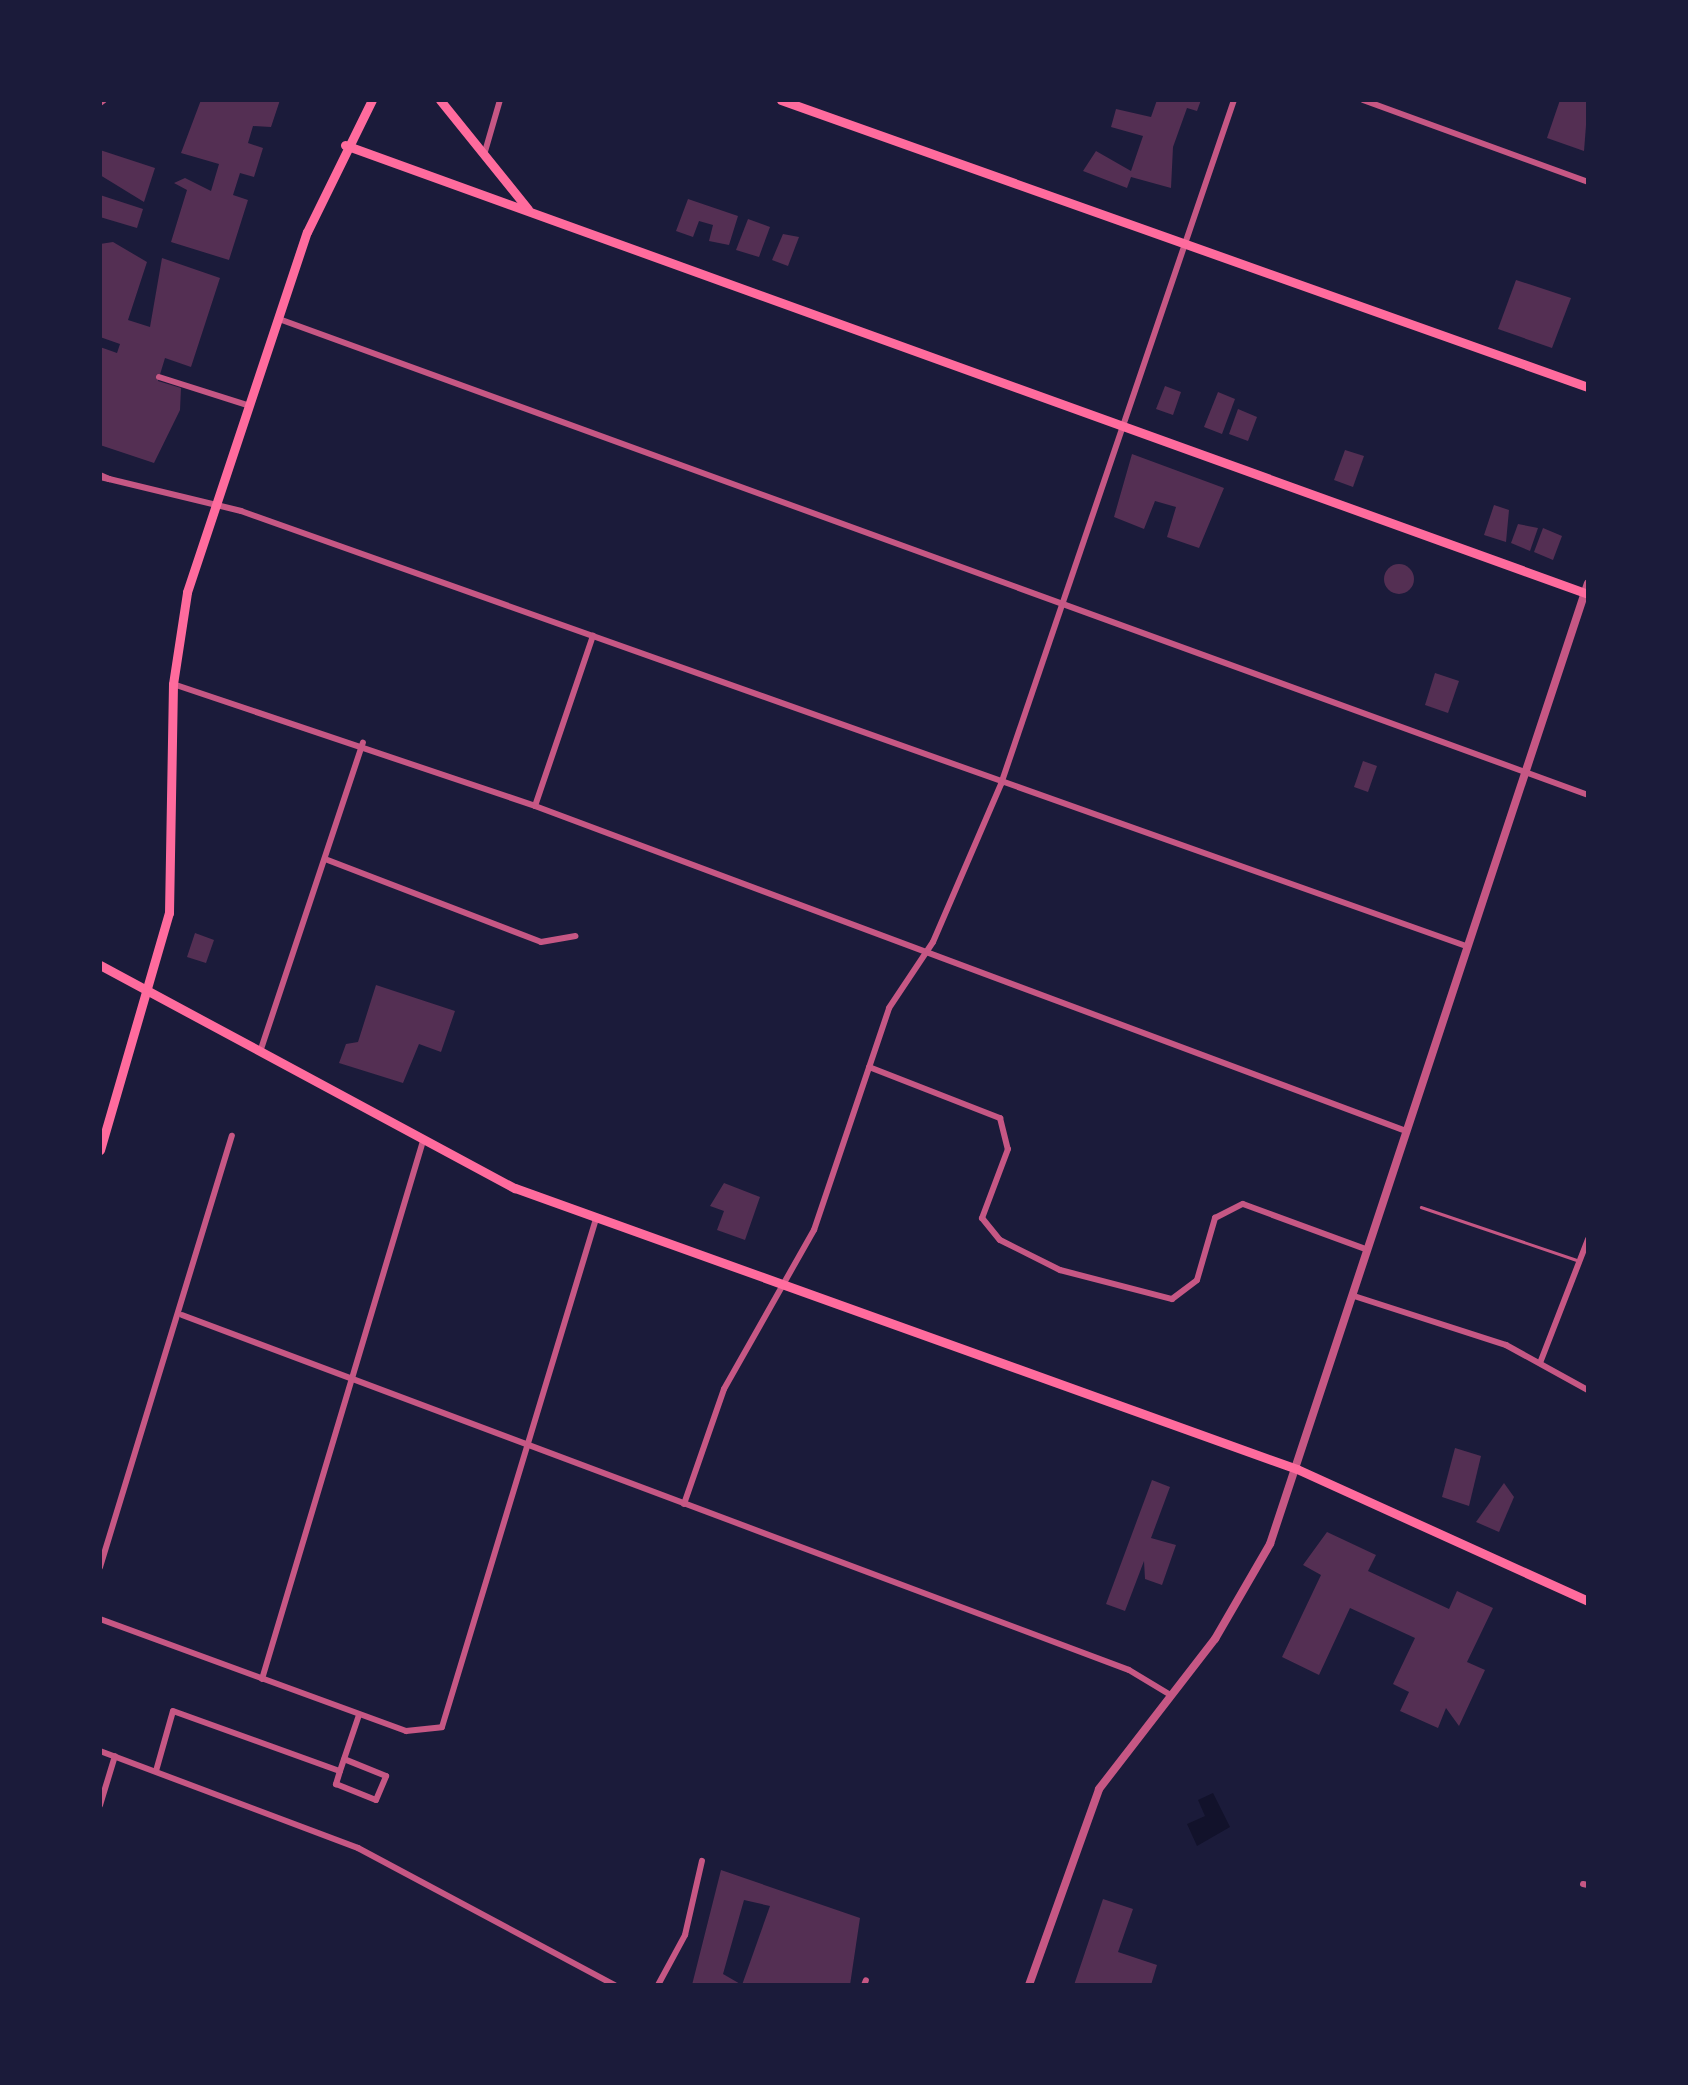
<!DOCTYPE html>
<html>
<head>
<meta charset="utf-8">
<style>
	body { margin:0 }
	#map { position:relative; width:1688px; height:2085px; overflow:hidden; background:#1b1b3a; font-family:"Crimson Pro",serif }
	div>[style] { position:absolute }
	.water>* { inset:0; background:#12122b }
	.building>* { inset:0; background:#542f53 }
	.round { border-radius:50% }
	.service>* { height:2.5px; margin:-1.25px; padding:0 1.25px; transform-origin:1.25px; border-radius:1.25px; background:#c65784 }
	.minor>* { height:6px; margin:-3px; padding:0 3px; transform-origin:3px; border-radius:3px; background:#c65784 }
	.tertiary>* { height:8px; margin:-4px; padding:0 4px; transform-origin:4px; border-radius:4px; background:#c65784 }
	.secondary>* { height:9px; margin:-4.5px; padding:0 4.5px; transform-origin:4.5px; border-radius:4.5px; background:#ff6b9d }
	span { translate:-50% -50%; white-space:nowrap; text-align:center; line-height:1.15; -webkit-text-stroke:8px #1b1b3a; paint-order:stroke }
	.frame { position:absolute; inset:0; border:102px solid #1b1b3a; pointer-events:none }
</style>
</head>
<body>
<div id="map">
	<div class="water">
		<div style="clip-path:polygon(1213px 1793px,1230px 1827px,1197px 1846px,1187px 1824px,1205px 1816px,1198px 1800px)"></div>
	</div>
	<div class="building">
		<div style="clip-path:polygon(201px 100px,280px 100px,271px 127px,253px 126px,248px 143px,263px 148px,254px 177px,240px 173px,233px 195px,248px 200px,229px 260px,171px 242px,187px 190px,174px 183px,185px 178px,211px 191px,219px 164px,181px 153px)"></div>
		<div style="clip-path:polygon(1157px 100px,1201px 100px,1197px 111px,1187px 108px,1173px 147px,1171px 188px,1131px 177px,1127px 188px,1083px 171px,1096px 151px,1131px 171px,1143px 136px,1111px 127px,1116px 109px,1151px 117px)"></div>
		<div style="clip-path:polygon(1560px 100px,1588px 100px,1584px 151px,1547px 138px)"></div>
		<div style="clip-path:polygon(100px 150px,155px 168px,144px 202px,100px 175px)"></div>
		<div style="clip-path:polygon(100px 195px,143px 209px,137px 228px,100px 217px)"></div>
		<div style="clip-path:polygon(688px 199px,738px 216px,729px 245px,709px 241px,713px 225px,699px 221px,693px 237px,676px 231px)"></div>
		<div style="clip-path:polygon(748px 219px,770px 227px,759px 257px,736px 250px)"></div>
		<div style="clip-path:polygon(783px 234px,799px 237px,788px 266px,772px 260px)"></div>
		<div style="clip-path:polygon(113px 242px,147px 262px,128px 320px,150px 327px,162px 258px,220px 278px,191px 367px,165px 358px,158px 381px,181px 388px,180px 410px,154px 463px,100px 445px,100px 347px,117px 353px,120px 344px,100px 337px,100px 244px)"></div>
		<div style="clip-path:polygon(1516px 280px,1571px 298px,1552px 348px,1498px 329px)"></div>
		<div style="clip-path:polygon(1165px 386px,1181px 392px,1173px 415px,1156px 409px)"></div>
		<div style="clip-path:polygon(1218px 392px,1235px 399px,1222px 434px,1204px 427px)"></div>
		<div style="clip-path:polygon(1238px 409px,1257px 417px,1248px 441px,1229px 434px)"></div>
		<div style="clip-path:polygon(1345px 450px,1364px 456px,1353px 487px,1334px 480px)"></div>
		<div style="clip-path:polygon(1132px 454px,1224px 488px,1199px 548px,1167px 537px,1176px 507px,1155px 501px,1144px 529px,1114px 517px)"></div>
		<div style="clip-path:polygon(1494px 505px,1509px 510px,1506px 542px,1484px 535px)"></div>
		<div style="clip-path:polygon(1518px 524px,1538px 528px,1530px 551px,1511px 543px)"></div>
		<div style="clip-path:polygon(1543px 528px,1562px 536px,1553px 560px,1534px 552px)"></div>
		<div class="round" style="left:1384px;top:564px;width:30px;height:30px"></div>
		<div style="clip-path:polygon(1435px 673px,1459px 681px,1448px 713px,1425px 705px)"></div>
		<div style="clip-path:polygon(1363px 761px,1377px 766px,1368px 792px,1354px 787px)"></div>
		<div style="clip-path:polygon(195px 933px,214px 940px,206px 963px,187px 957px)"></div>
		<div style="clip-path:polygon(376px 985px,455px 1011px,441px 1052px,419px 1044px,403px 1083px,339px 1063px,346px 1044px,358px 1042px)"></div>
		<div style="clip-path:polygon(724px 1183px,760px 1197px,745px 1240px,717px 1230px,724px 1211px,710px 1206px)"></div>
		<div style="clip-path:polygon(1455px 1448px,1481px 1456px,1469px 1506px,1442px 1497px)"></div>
		<div style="clip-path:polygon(1152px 1480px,1170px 1487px,1151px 1538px,1176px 1545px,1162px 1585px,1145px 1579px,1144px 1561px,1125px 1611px,1106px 1604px)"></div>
		<div style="clip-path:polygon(1504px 1483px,1514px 1497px,1499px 1532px,1476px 1522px)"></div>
		<div style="clip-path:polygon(1327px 1532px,1376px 1555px,1368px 1571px,1449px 1609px,1457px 1591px,1493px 1608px,1467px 1662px,1485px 1670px,1459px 1726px,1446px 1708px,1438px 1728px,1400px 1711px,1409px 1692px,1393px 1684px,1415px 1638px,1350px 1608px,1319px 1675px,1282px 1657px,1321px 1575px,1303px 1565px)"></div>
		<div style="clip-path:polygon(721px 1870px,860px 1918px,850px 1985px,742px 1985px,770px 1906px,744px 1900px,723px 1974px,742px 1985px,692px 1985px)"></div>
		<div style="clip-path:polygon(1103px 1899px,1133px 1909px,1118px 1952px,1157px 1965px,1151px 1985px,1074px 1985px)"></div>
	</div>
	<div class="service">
		<div style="left:1421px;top:1207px;width:168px;rotate:18.8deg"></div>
	</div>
	<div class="minor">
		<div style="left:1363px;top:100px;width:239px;rotate:20deg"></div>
		<div style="left:100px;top:103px;width:5px;rotate:-37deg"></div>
		<div style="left:484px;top:155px;width:57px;rotate:-73.8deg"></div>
		<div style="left:279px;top:319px;width:1393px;rotate:19.98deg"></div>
		<div style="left:159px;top:377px;width:92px;rotate:17.7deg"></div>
		<div style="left:100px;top:475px;width:10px;rotate:24deg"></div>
		<div style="left:109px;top:479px;width:9px;rotate:-167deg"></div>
		<div style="left:109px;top:479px;width:136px;rotate:13.6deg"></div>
		<div style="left:241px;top:511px;width:1300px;rotate:19.55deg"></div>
		<div style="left:173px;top:684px;width:382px;rotate:18.6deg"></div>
		<div style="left:535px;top:806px;width:930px;rotate:20.46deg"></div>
		<div style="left:535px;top:806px;width:180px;rotate:-71.2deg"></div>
		<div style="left:325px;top:859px;width:231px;rotate:21deg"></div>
		<div style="left:541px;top:942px;width:35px;rotate:-10deg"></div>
		<div style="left:260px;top:1052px;width:326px;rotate:-71.6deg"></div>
		<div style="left:869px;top:1067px;width:141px;rotate:21.3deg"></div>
		<div style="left:1000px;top:1118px;width:32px;rotate:76deg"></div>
		<div style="left:1008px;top:1149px;width:74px;rotate:110.6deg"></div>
		<div style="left:982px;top:1218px;width:28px;rotate:51deg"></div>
		<div style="left:1000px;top:1240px;width:67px;rotate:26.6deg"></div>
		<div style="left:1060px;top:1270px;width:116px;rotate:14.5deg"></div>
		<div style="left:1172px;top:1299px;width:31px;rotate:-37deg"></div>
		<div style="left:1197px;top:1280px;width:65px;rotate:-73.8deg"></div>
		<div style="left:1215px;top:1218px;width:31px;rotate:-27deg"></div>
		<div style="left:1243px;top:1204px;width:133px;rotate:20.2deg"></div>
		<div style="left:1354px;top:1296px;width:160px;rotate:17.9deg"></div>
		<div style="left:1506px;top:1345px;width:94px;rotate:28.8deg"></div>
		<div style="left:182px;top:1315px;width:1011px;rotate:20.55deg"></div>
		<div style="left:1129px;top:1670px;width:47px;rotate:31deg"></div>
		<div style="left:1540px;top:1363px;width:133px;rotate:-68.8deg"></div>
		<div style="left:684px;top:1504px;width:122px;rotate:-70.8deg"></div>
		<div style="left:724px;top:1389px;width:183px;rotate:-60.5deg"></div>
		<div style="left:814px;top:1230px;width:234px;rotate:-71.3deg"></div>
		<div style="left:889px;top:1008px;width:79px;rotate:-56.3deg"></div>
		<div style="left:933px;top:942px;width:172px;rotate:-66.7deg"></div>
		<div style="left:1001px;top:784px;width:723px;rotate:-71.19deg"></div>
		<div style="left:100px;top:1567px;width:451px;rotate:-73deg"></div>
		<div style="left:100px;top:1619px;width:326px;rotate:20.1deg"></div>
		<div style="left:406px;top:1731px;width:36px;rotate:-6deg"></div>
		<div style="left:442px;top:1727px;width:528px;rotate:-73.14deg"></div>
		<div style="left:262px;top:1679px;width:562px;rotate:-73.34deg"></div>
		<div style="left:100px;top:1751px;width:276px;rotate:20.6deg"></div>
		<div style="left:358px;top:1848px;width:291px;rotate:28.1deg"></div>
		<div style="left:156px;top:1771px;width:62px;rotate:-74.2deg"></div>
		<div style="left:173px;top:1711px;width:177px;rotate:19.8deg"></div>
		<div style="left:340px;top:1771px;width:59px;rotate:-71.3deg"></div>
		<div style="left:340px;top:1771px;width:14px;rotate:107deg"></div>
		<div style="left:336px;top:1784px;width:43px;rotate:21.8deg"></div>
		<div style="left:376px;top:1800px;width:26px;rotate:-67deg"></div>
		<div style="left:386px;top:1776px;width:45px;rotate:-158deg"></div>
		<div style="left:100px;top:1805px;width:51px;rotate:-73deg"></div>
		<div style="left:1583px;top:1884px;width:5px;rotate:11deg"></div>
		<div style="left:658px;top:1985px;width:57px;rotate:-61.6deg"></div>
		<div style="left:685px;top:1935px;width:76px;rotate:-77.1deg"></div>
		<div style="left:864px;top:1985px;width:5px;rotate:-68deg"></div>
	</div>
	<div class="tertiary">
		<div style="left:1029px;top:1985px;width:208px;rotate:-70.3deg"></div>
		<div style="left:1099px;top:1789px;width:190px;rotate:-52.3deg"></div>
		<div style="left:1215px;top:1639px;width:110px;rotate:-59.9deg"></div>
		<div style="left:1270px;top:1544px;width:1012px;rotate:-71.69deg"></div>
	</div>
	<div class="secondary">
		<div style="left:440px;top:100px;width:140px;rotate:51.1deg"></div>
		<div style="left:781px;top:100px;width:857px;rotate:19.58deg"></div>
		<div style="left:345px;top:145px;width:1322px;rotate:19.86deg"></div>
		<div style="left:100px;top:965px;width:471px;rotate:28.3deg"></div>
		<div style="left:515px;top:1188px;width:831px;rotate:19.77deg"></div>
		<div style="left:1297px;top:1469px;width:320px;rotate:24.4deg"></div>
		<div style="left:100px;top:1150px;width:247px;rotate:-73.8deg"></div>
		<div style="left:169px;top:913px;width:229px;rotate:-89deg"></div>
		<div style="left:173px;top:684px;width:93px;rotate:-81.3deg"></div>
		<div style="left:187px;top:592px;width:379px;rotate:-71.6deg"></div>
		<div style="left:307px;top:232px;width:147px;rotate:-63.8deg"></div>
	</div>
	<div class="frame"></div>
</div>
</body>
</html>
